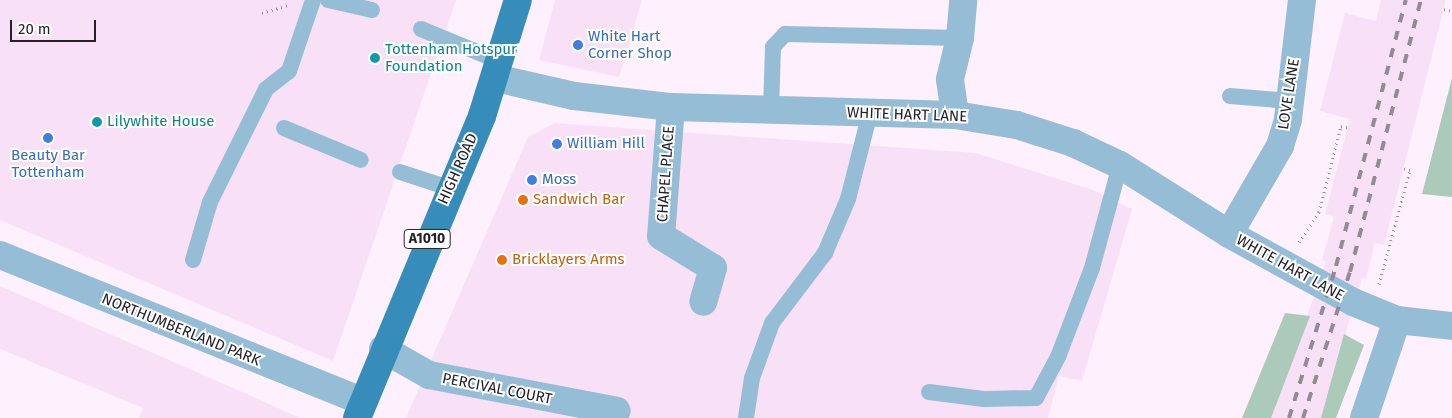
<!DOCTYPE html>
<html>
<head>
<meta charset="utf-8">
<style>
	body { margin:0 }
	#map { position:relative; width:1452px; height:418px; overflow:hidden; background:#fef0fd; font-family:"Fira Sans",sans-serif }
	div>[style] { position:absolute }
	.built>* { inset:0; background:#f8e1f6 }
	.green>* { inset:0; background:#accab9 }
	.path>* { height:3px; margin-top:-1.5px; transform-origin:0; background:repeating-linear-gradient(90deg,#9f949e 0 1px,transparent 0 5px) }
	.service>* { height:16px; margin:-8px; padding:0 8px; transform-origin:8px; border-radius:8px; background:#95bed6 }
	.minor>* { height:28px; margin:-14px; padding:0 14px; transform-origin:14px; border-radius:14px; background:#95bed6 }
	.tertiary>* { height:28px; margin:-14px; padding:0 14px; transform-origin:14px; border-radius:14px; background:#95bed6 }
	.primary>* { height:28px; margin:-14px; padding:0 14px; transform-origin:14px; border-radius:14px; background:#378dba }
	.rail>* { height:4px; margin-top:-2px; transform-origin:0; background:repeating-linear-gradient(90deg,#948a94 0 9px,transparent 0 18px) }
	.dots>* { width:14px; height:14px; translate:-50% -50%; box-sizing:border-box; border:2px solid #fff; border-radius:50% }
	span { translate:-50% -50%; white-space:nowrap; text-align:center; line-height:1.15; -webkit-text-stroke:4px #fff; paint-order:stroke }
	.shield-label span { padding:1px 4px; background:#fff; border:1px solid; border-radius:4px; -webkit-text-stroke-width:0 }
	.shield-label { font-size:14px; color:#272127; font-weight:700 }
	.shop-label { font-size:15px; color:#366cbe }
	.left { translate:0 -50%; text-align:left }
	.culture-label { font-size:15px; color:#0d838f }
	.street-label { font-size:15px; color:#272127 }
	.food-label { font-size:15px; color:#c56008 }
	.scale { position:absolute; left:10px; top:20px; width:86px; height:22px; box-sizing:border-box; border:2px solid #272127; border-top:0; padding-left:6px; font-size:15px; line-height:18px; white-space:nowrap; color:#272127; -webkit-text-stroke:4px #fff; paint-order:stroke }
</style>
</head>
<body>
<div id="map">
	<div class="built">
		<div style="clip-path:polygon(0 0,456px 0,333px 361px,0 220px)"></div>
		<div style="clip-path:polygon(555px 0,642px 0,619px 77px,539px 60px)"></div>
		<div style="clip-path:polygon(1381px 0,1446px 0,1384px 245px,1375px 243px,1366px 279px,1362px 278px,1321px 418px,1271px 418px,1326px 262px,1322px 260px,1334px 217px,1325px 214px,1350px 119px,1320px 111px,1345px 13px,1376px 21px)"></div>
		<div style="clip-path:polygon(554px 123px,976px 153px,1093px 190px,1132px 209px,1082px 381px,1059px 376px,1048px 418px,406px 418px,528px 137px)"></div>
		<div style="clip-path:polygon(0 286px,258px 399px,300px 418px,139px 418px,143px 408px,0 349px)"></div>
	</div>
	<div class="green">
		<div style="clip-path:polygon(1452px 78px,1452px 197px,1422px 194px)"></div>
		<div style="clip-path:polygon(1285px 313px,1310px 316px,1271px 418px,1242px 418px)"></div>
		<div style="clip-path:polygon(1344px 334px,1364px 345px,1336px 418px,1321px 418px)"></div>
	</div>
	<div class="path">
		<div style="left:1444px;top:9px;width:8px;rotate:14deg"></div>
		<div style="left:262px;top:13px;width:27px;rotate:-17deg"></div>
		<div style="left:1299px;top:242px;width:36px;rotate:-56deg"></div>
		<div style="left:1319px;top:212px;width:89px;rotate:-75.7deg"></div>
		<div style="left:1341px;top:126px;width:7px;rotate:8deg"></div>
		<div style="left:1379px;top:284px;width:118px;rotate:-74.8deg"></div>
		<div style="left:1410px;top:170px;width:7px;rotate:-164deg"></div>
	</div>
	<div class="service">
		<div style="left:328px;top:0;width:45px;rotate:12.8deg"></div>
		<div style="left:421px;top:29px;width:84px;rotate:22.3deg"></div>
		<div style="left:1230px;top:96px;width:60px;rotate:4.8deg"></div>
		<div style="left:771px;top:111px;width:64px;rotate:-88.2deg"></div>
		<div style="left:773px;top:47px;width:18px;rotate:-47deg"></div>
		<div style="left:785px;top:34px;width:175px;rotate:1.3deg"></div>
		<div style="left:284px;top:128px;width:83px;rotate:22.6deg"></div>
		<div style="left:400px;top:172px;width:52px;rotate:18.1deg"></div>
		<div style="left:193px;top:260px;width:60px;rotate:-73.7deg"></div>
		<div style="left:210px;top:202px;width:126px;rotate:-63.6deg"></div>
		<div style="left:266px;top:89px;width:29px;rotate:-38deg"></div>
		<div style="left:289px;top:71px;width:75px;rotate:-71.3deg"></div>
		<div style="left:929px;top:392px;width:55px;rotate:7.3deg"></div>
		<div style="left:984px;top:399px;width:52px;rotate:-1.1deg"></div>
		<div style="left:1036px;top:398px;width:47px;rotate:-61.8deg"></div>
		<div style="left:1058px;top:357px;width:95px;rotate:-69.1deg"></div>
		<div style="left:1092px;top:268px;width:107px;rotate:-74.8deg"></div>
		<div style="left:746px;top:418px;width:40px;rotate:-81.5deg"></div>
		<div style="left:752px;top:378px;width:59px;rotate:-70deg"></div>
		<div style="left:772px;top:323px;width:88px;rotate:-52.9deg"></div>
		<div style="left:825px;top:253px;width:59px;rotate:-66.9deg"></div>
		<div style="left:848px;top:199px;width:89px;rotate:-75.7deg"></div>
	</div>
	<div class="minor">
		<div style="left:671px;top:107px;width:129px;rotate:94.4deg"></div>
		<div style="left:661px;top:236px;width:61px;rotate:31.6deg"></div>
		<div style="left:713px;top:268px;width:35px;rotate:106deg"></div>
		<div style="left:955px;top:115px;width:36px;rotate:-98deg"></div>
		<div style="left:950px;top:79px;width:42px;rotate:-76.3deg"></div>
		<div style="left:960px;top:38px;width:38px;rotate:-85deg"></div>
		<div style="left:1229px;top:234px;width:102px;rotate:-59.9deg"></div>
		<div style="left:1280px;top:146px;width:28px;rotate:-73deg"></div>
		<div style="left:1288px;top:119px;width:120px;rotate:-83.3deg"></div>
		<div style="left:383px;top:349px;width:53px;rotate:29.5deg"></div>
		<div style="left:429px;top:375px;width:191px;rotate:10.8deg"></div>
	</div>
	<div class="tertiary">
		<div style="left:496px;top:78px;width:80px;rotate:13deg"></div>
		<div style="left:574px;top:96px;width:98px;rotate:6.5deg"></div>
		<div style="left:671px;top:107px;width:284px;rotate:1.6deg"></div>
		<div style="left:955px;top:115px;width:63px;rotate:9.2deg"></div>
		<div style="left:1017px;top:125px;width:59px;rotate:17.8deg"></div>
		<div style="left:1073px;top:143px;width:52px;rotate:25.1deg"></div>
		<div style="left:1120px;top:165px;width:129px;rotate:32.3deg"></div>
		<div style="left:1229px;top:234px;width:141px;rotate:28.7deg"></div>
		<div style="left:1353px;top:302px;width:48px;rotate:22.2deg"></div>
		<div style="left:1397px;top:320px;width:55px;rotate:6.2deg"></div>
		<div style="left:0;top:255px;width:392px;rotate:22deg"></div>
		<div style="left:1364px;top:418px;width:103px;rotate:-71.4deg"></div>
	</div>
	<div class="primary">
		<div style="left:357px;top:418px;width:327px;rotate:-67.5deg"></div>
		<div style="left:482px;top:116px;width:121px;rotate:-72.8deg"></div>
	</div>
	<div class="rail">
		<div style="left:1289px;top:418px;width:159px;rotate:-72.8deg"></div>
		<div style="left:1336px;top:266px;width:275px;rotate:-75.3deg"></div>
		<div style="left:1303px;top:418px;width:153px;rotate:-72.2deg"></div>
		<div style="left:1350px;top:272px;width:281px;rotate:-75.4deg"></div>
	</div>
	<div class="dots">
		<div style="left:578px;top:45px;background:#3f7fe0"></div>
		<div style="left:375px;top:58px;background:#0f9aa8"></div>
		<div style="left:97px;top:122px;background:#0f9aa8"></div>
		<div style="left:48px;top:138px;background:#3f7fe0"></div>
		<div style="left:557px;top:144px;background:#3f7fe0"></div>
		<div style="left:532px;top:180px;background:#3f7fe0"></div>
		<div style="left:523px;top:200px;background:#e8710a"></div>
		<div style="left:502px;top:260px;background:#e8710a"></div>
	</div>
	<div class="shield-label">
		<span style="left:427px;top:239px">A1010</span>
	</div>
	<div class="shop-label">
		<span class="left" style="left:588px;top:45px">White Hart<br>Corner Shop</span>
		<span class="left" style="left:567px;top:144px">William Hill</span>
		<span style="left:48px;top:164px">Beauty Bar<br>Tottenham</span>
		<span class="left" style="left:542px;top:180px">Moss</span>
	</div>
	<div class="culture-label">
		<span class="left" style="left:385px;top:58px">Tottenham Hotspur<br>Foundation</span>
		<span class="left" style="left:107px;top:122px">Lilywhite House</span>
	</div>
	<div class="street-label">
		<span style="left:1289px;top:94px;rotate:-81deg">LOVE LANE</span>
		<span style="left:907px;top:115px;rotate:2deg">WHITE HART LANE</span>
		<span style="left:458px;top:169px;rotate:-66deg">HIGH ROAD</span>
		<span style="left:666px;top:174px;rotate:-86deg">CHAPEL PLACE</span>
		<span style="left:1290px;top:268px;rotate:29deg">WHITE HART LANE</span>
		<span style="left:181px;top:330px;rotate:22deg">NORTHUMBERLAND PARK</span>
		<span style="left:497px;top:389px;rotate:11deg">PERCIVAL COURT</span>
	</div>
	<div class="food-label">
		<span class="left" style="left:533px;top:200px">Sandwich Bar</span>
		<span class="left" style="left:512px;top:260px">Bricklayers Arms</span>
	</div>
	<div class="scale">20 m</div>
</div>
</body>
</html>
